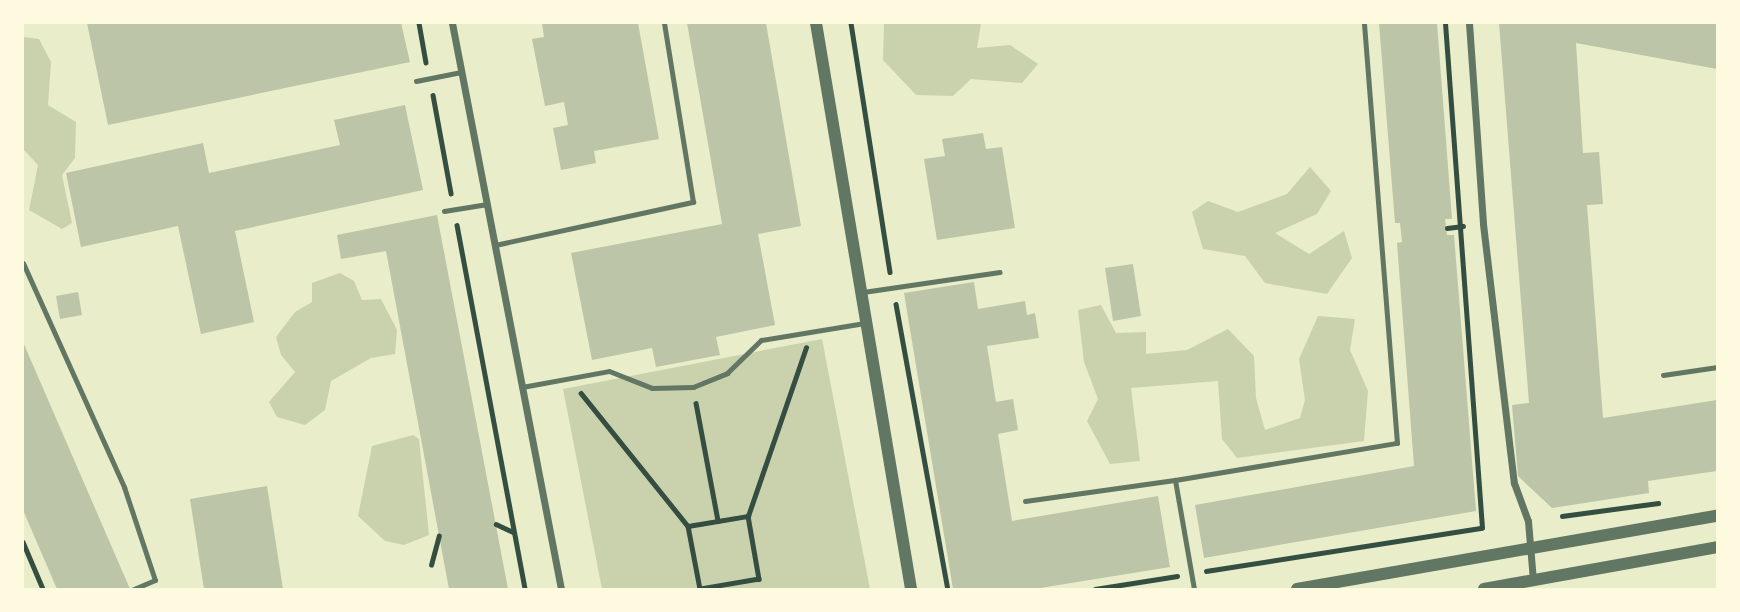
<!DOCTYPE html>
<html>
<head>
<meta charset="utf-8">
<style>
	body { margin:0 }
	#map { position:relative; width:1740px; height:612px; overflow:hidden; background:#e9edc9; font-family:Ubuntu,sans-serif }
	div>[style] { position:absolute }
	.green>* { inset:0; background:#cad2ad }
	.building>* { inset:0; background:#bcc5a7 }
	.path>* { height:4.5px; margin:-2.25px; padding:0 2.25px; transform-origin:2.25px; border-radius:2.25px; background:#344e41 }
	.service>* { height:5px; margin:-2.5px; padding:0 2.5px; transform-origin:2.5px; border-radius:2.5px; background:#617663 }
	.minor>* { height:7px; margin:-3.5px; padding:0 3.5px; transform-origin:3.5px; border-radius:3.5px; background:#617663 }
	.tertiary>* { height:12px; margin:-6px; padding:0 6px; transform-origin:6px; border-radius:6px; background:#617663 }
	span { translate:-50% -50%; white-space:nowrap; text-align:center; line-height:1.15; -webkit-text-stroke:7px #fefae0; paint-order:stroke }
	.frame { position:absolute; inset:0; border:24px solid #fefae0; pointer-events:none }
</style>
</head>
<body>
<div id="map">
	<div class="green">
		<div style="clip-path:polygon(884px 23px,981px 23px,977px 48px,1010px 45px,1038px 64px,1022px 83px,971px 79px,953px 96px,916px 95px,883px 60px)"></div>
		<div style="clip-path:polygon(23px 37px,39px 39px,51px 62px,48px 105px,76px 122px,75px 158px,62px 175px,72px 223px,62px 229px,29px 210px,38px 165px,23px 149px)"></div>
		<div style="clip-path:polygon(1310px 167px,1331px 191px,1317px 214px,1275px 233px,1309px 254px,1344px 231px,1352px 258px,1327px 294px,1265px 283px,1245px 256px,1203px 249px,1192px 212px,1208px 201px,1238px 212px,1287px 194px)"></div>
		<div style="clip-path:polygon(340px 273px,354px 281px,362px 300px,381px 299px,397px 330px,395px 354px,371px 358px,331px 381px,325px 410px,305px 425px,277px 417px,269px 402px,295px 372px,281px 355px,276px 337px,295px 312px,312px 302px,312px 283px)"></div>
		<div style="clip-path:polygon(1101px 305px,1116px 333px,1146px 332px,1146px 354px,1187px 350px,1228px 329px,1254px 356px,1256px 398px,1265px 430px,1300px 418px,1305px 400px,1299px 359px,1318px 316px,1355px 319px,1350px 350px,1368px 391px,1364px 441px,1237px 458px,1222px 439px,1218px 381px,1131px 388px,1140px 461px,1110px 464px,1087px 421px,1098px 399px,1084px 362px,1078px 310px)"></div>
		<div style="clip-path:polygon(822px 339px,870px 589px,602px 589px,563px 389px)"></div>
		<div style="clip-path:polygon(413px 435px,419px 439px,429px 535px,404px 545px,385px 541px,358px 516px,372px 446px)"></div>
	</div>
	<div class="building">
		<div style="clip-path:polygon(87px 23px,401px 23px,410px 62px,108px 125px)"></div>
		<div style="clip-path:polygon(542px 23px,638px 23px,659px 139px,594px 151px,596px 163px,561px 170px,553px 128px,568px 125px,564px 102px,545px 106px,532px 39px,544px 37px)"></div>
		<div style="clip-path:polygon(687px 23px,766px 23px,801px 226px,758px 234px,775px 325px,716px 337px,720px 355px,656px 367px,652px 348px,592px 360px,571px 253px,722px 224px)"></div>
		<div style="clip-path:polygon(1379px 23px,1437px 23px,1452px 219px,1445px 219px,1447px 235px,1454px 235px,1476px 511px,1204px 558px,1195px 505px,1414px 466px,1397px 243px,1402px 242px,1400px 223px,1395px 223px)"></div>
		<div style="clip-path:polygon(1499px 23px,1717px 23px,1717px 69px,1576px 43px,1583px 153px,1599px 152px,1603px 204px,1587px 205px,1603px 418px,1717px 400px,1717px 471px,1648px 481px,1649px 493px,1552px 508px,1518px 476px,1512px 405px,1529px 403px)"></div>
		<div style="clip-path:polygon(405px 105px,423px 190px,235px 231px,254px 322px,201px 334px,178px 226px,81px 247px,66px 173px,203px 143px,209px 173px,340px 145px,334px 120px)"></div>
		<div style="clip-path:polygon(983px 133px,986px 149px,1002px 147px,1015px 228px,937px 240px,924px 159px,945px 156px,942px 139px)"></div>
		<div style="clip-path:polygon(437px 215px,508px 589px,449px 589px,386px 251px,341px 259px,337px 235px)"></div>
		<div style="clip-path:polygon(1133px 264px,1141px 316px,1113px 321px,1105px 268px)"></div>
		<div style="clip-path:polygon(974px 282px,978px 309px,1025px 301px,1027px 315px,1035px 313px,1039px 338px,987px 346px,996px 402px,1013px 399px,1018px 430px,998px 434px,1012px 521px,1158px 496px,1170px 567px,1034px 589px,953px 589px,904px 293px)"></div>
		<div style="clip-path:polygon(78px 292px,82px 315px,60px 319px,56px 296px)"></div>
		<div style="clip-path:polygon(23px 342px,130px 589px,57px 589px,23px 510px)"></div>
		<div style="clip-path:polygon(267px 486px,283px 589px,204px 589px,190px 499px)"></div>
	</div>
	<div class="path">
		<div style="left:419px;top:23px;width:40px;rotate:80deg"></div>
		<div style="left:851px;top:23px;width:252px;rotate:81.1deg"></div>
		<div style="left:433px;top:95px;width:100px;rotate:79.6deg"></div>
		<div style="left:457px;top:225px;width:370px;rotate:79.4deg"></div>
		<div style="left:1447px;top:228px;width:16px;rotate:-7deg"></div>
		<div style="left:896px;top:304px;width:290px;rotate:79.7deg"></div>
		<div style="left:581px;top:393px;width:171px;rotate:51.2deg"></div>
		<div style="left:688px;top:526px;width:64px;rotate:79.2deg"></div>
		<div style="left:696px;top:403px;width:120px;rotate:79.4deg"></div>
		<div style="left:748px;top:516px;width:178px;rotate:-71deg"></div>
		<div style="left:1562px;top:516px;width:97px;rotate:-7.7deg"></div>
		<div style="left:496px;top:524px;width:19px;rotate:25deg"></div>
		<div style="left:688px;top:526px;width:61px;rotate:-9.5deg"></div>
		<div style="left:748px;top:516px;width:64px;rotate:80.1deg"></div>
		<div style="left:759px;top:579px;width:60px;rotate:170.4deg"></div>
		<div style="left:23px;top:542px;width:51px;rotate:66.9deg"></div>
		<div style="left:431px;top:565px;width:30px;rotate:-75deg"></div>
		<div style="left:1206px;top:571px;width:279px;rotate:-8.9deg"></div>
		<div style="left:1482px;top:528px;width:506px;rotate:-94.19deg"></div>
		<div style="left:1095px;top:589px;width:83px;rotate:-9deg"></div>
	</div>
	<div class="service">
		<div style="left:416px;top:81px;width:46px;rotate:-11.3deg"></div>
		<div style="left:444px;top:211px;width:44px;rotate:-9.2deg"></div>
		<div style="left:495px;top:245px;width:203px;rotate:-12.3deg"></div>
		<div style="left:693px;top:202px;width:181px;rotate:-99.2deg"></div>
		<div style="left:23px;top:263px;width:246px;rotate:65.7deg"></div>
		<div style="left:124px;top:487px;width:98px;rotate:71.6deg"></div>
		<div style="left:155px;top:580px;width:23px;rotate:157deg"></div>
		<div style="left:863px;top:292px;width:138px;rotate:-8.3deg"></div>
		<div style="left:1663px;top:375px;width:55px;rotate:-8.4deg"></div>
		<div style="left:522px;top:387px;width:88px;rotate:-10.4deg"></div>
		<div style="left:609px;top:371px;width:46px;rotate:21.6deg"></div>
		<div style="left:652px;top:388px;width:41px;rotate:-1.4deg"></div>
		<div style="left:693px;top:387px;width:37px;rotate:-22deg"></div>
		<div style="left:727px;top:373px;width:47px;rotate:-44.1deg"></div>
		<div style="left:761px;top:340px;width:105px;rotate:-9.3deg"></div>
		<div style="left:1025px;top:501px;width:151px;rotate:-8deg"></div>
		<div style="left:1194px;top:589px;width:111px;rotate:-99.9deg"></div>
		<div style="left:1175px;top:480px;width:225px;rotate:-9.5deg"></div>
		<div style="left:1397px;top:443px;width:421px;rotate:-94.5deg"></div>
	</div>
	<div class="minor">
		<div style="left:452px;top:23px;width:576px;rotate:79.1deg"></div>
		<div style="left:1469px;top:23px;width:201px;rotate:86deg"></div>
		<div style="left:1483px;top:224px;width:261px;rotate:83.2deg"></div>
		<div style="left:1514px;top:483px;width:40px;rotate:69.8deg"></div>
		<div style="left:1528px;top:521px;width:59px;rotate:85.2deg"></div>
	</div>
	<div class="tertiary">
		<div style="left:816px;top:23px;width:574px;rotate:80.47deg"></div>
		<div style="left:1297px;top:589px;width:426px;rotate:-9.9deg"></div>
		<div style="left:1484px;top:589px;width:237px;rotate:-10.2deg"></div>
	</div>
	<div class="frame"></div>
</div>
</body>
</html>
